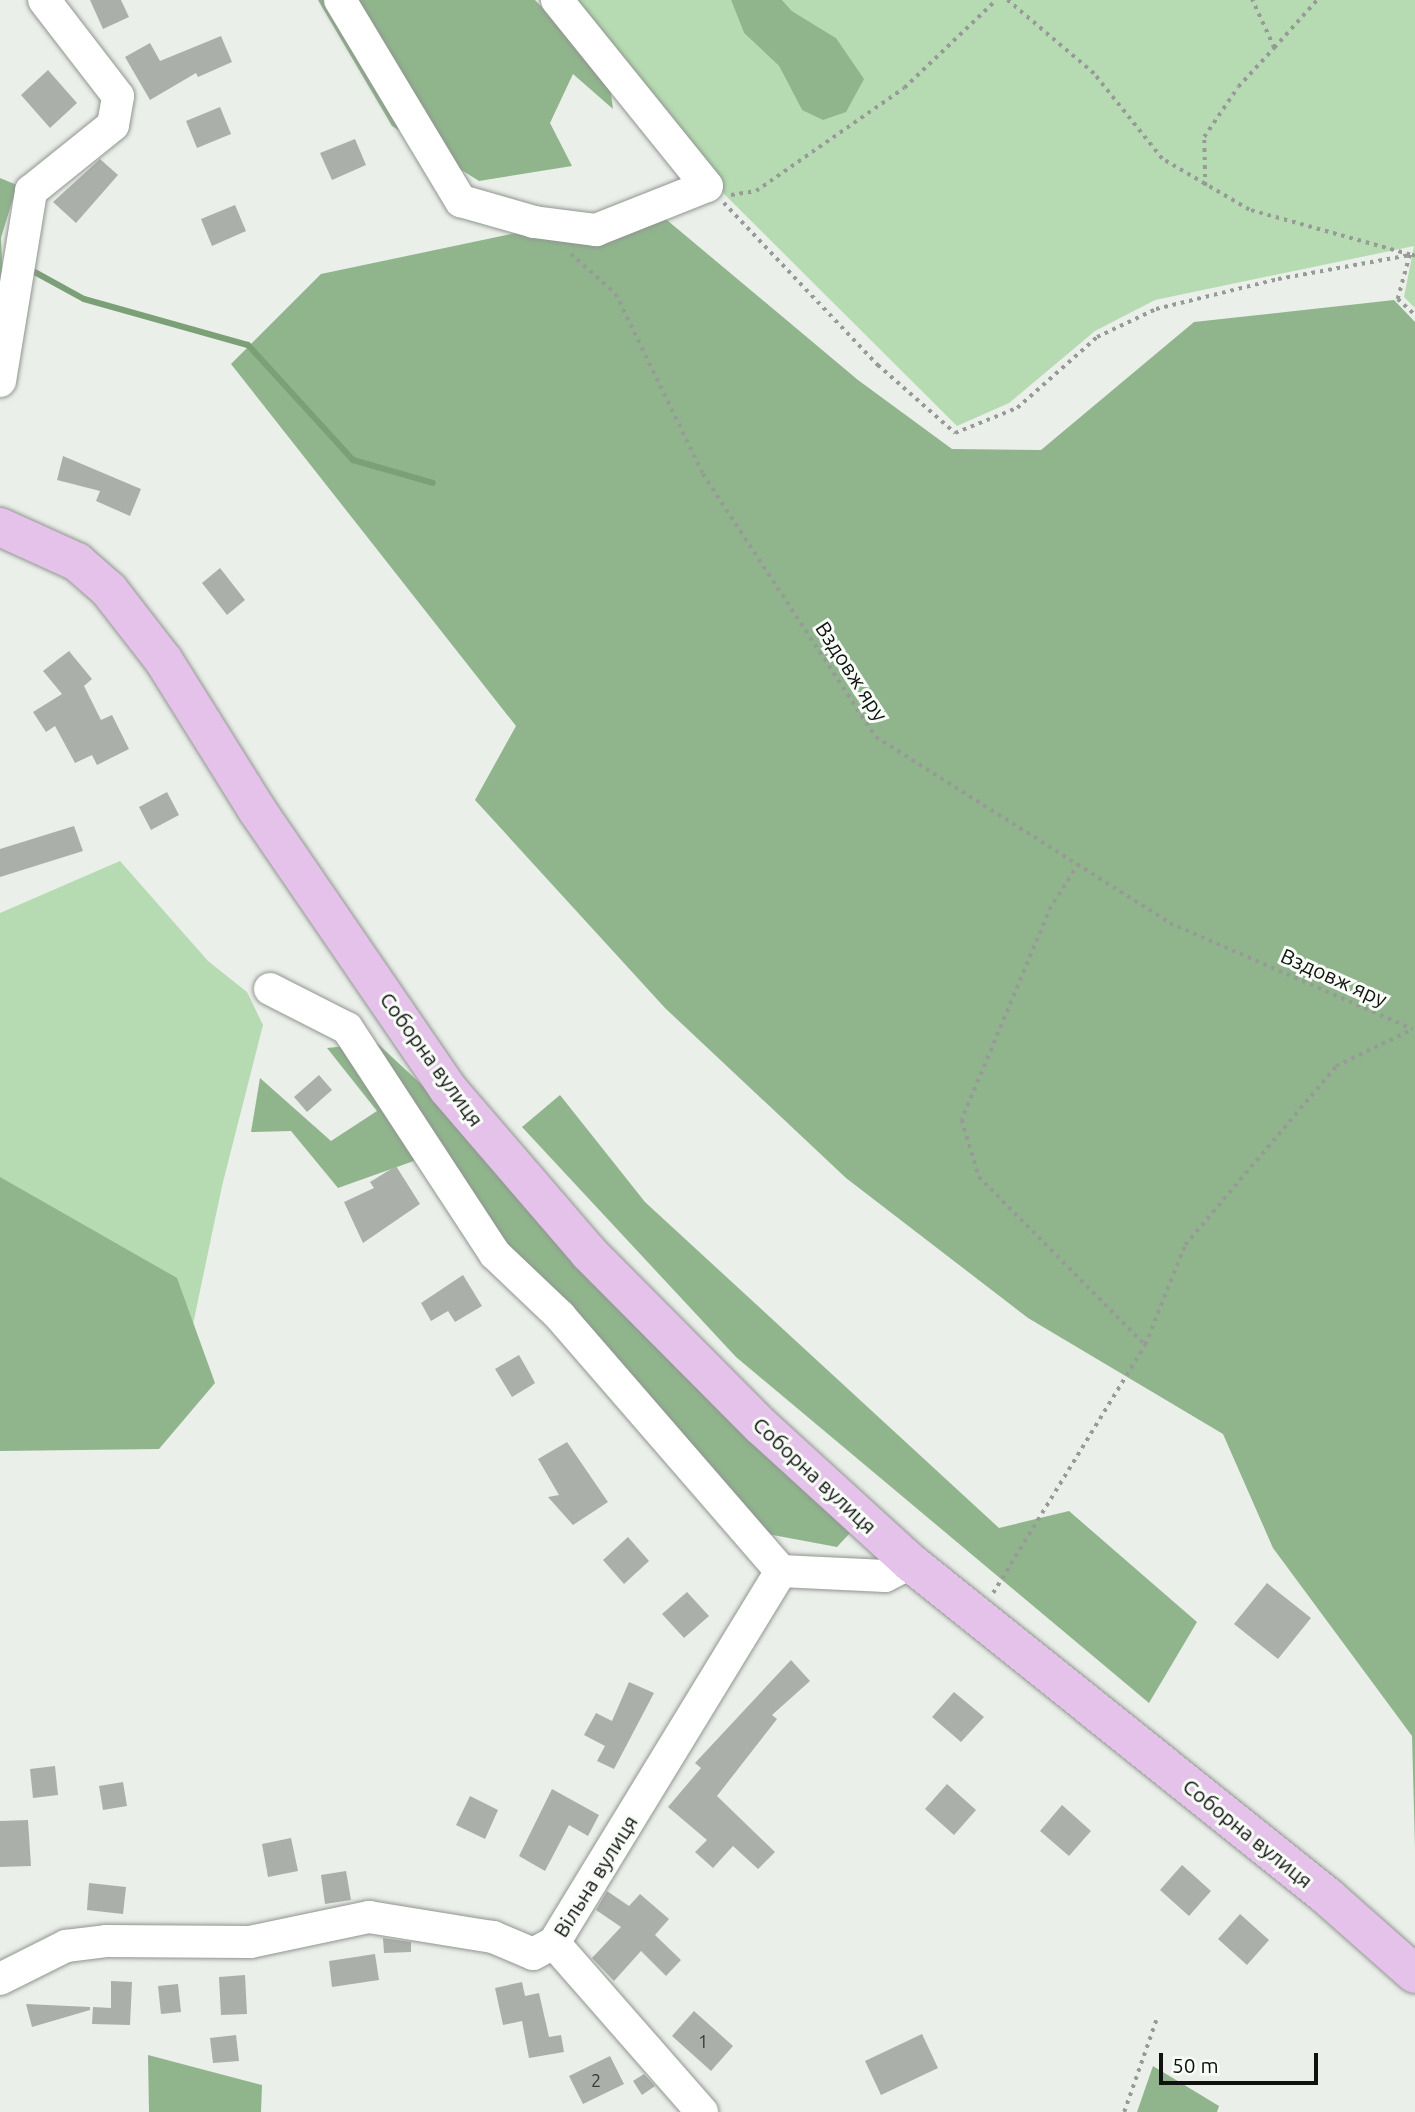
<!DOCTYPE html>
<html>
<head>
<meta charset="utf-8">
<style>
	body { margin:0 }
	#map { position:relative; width:1415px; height:2112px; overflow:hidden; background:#ebefea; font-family:Ubuntu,sans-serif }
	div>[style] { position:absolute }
	.green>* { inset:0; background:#b6dbb2 }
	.forest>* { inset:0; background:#90b58d }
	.stream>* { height:6px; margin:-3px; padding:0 3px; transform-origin:3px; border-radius:3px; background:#7b9f77 }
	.building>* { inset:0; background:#abafaa }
	.path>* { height:3.5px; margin-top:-1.75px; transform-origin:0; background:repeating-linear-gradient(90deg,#979a97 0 3.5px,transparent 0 8.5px) }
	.roads { filter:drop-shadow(0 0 2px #909590) drop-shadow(0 0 2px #909590) }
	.minor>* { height:32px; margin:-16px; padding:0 16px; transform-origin:16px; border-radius:16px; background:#fff }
	.major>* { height:38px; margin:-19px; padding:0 19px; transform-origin:19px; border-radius:19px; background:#e5c2e9 }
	span { translate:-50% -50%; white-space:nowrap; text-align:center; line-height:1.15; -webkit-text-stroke:6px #f8fdf7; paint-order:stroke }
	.number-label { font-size:18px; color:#373936 }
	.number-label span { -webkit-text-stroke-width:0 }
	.street-label { font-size:21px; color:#101210 }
	.scale { position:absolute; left:1159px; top:2053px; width:159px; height:32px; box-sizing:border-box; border:4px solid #101210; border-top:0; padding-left:9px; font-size:21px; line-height:24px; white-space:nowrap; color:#101210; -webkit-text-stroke:5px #f8fdf7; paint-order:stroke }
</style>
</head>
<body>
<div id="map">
	<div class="green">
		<div style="clip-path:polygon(564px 0,731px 0,744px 33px,779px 66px,802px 110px,836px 38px,792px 11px,782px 0,1415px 0,1415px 308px,1404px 297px,1414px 246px,1155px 300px,1095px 331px,1009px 403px,957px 426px,713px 183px)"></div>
		<div style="clip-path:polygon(120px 861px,208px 961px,247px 992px,263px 1025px,222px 1186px,174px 1415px,0 1409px,0 913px)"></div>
	</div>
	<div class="forest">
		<div style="clip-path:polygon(318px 0,535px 0,609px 79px,613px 109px,573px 74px,550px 123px,572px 166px,479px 181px,392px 126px)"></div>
		<div style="clip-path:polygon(731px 0,782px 0,792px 11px,836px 38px,864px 79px,846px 112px,823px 120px,802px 110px,779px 66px,744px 33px)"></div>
		<div style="clip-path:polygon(0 178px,17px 185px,1px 238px,4px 304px,0 306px)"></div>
		<div style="clip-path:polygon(649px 205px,858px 380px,952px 449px,1041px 450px,1194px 322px,1394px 300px,1415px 322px,1415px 1848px,1412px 1736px,1273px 1548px,1223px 1434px,1028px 1318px,846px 1178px,665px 1008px,475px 800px,516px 726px,231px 364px,321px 274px)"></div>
		<div style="clip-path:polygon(377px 1043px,437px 1099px,850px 1533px,837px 1547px,756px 1532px,504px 1247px,439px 1152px,338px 1188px,291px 1131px,251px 1132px,260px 1078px,331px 1141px,377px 1111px,327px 1048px)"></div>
		<div style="clip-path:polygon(560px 1095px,645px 1202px,999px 1528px,1069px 1511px,1197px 1622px,1149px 1703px,736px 1357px,522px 1127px)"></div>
		<div style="clip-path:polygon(0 1177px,177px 1278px,215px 1383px,159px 1449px,0 1451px)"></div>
		<div style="clip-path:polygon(148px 2055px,262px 2085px,261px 2112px,149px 2112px)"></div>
		<div style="clip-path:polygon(1153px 2066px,1219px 2106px,1217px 2112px,1137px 2112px)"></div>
	</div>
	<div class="stream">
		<div style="left:31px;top:270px;width:60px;rotate:28.7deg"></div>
		<div style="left:84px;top:299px;width:170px;rotate:15.7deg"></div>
		<div style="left:248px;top:345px;width:156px;rotate:47.6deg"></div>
		<div style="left:353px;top:460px;width:83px;rotate:16deg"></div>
	</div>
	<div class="building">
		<div style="clip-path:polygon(90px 0,121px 0,129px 17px,103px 29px)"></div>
		<div style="clip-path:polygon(221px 36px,232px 62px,198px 77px,196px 73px,150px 100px,125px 57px,150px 43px,160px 61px)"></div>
		<div style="clip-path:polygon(48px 70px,77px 103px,50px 128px,21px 95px)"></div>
		<div style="clip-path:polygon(220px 107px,231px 134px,197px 148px,186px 121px)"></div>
		<div style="clip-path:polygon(355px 139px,366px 165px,332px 180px,320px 153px)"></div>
		<div style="clip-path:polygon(100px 159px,118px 175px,76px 223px,53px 202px)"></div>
		<div style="clip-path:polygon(235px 205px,246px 231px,212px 246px,201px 219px)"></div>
		<div style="clip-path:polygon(63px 456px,141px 489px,130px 516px,96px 501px,100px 491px,57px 480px)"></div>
		<div style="clip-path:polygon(220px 568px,245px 600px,227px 615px,202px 583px)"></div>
		<div style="clip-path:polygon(69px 651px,92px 679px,84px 686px,101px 720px,112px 715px,129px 749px,97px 765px,92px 755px,75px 763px,55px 726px,46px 732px,33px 712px,62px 694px,43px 671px)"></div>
		<div style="clip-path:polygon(167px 792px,179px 815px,151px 830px,139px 807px)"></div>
		<div style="clip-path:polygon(74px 826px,83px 851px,0 877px,0 849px)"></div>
		<div style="clip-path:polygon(319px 1075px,332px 1090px,307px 1112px,294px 1097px)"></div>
		<div style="clip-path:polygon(396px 1166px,420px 1204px,363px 1243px,344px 1202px,374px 1188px,370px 1182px)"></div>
		<div style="clip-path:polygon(463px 1275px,482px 1306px,455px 1322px,448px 1311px,431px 1321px,421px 1303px)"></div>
		<div style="clip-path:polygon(519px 1355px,535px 1383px,512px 1397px,495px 1369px)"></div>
		<div style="clip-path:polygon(567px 1442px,608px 1502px,573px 1525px,548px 1497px,559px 1495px,538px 1459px)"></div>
		<div style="clip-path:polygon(628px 1537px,649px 1561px,624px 1584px,603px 1560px)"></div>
		<div style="clip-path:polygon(1267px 1583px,1311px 1618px,1278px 1659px,1234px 1624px)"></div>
		<div style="clip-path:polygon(687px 1592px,709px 1616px,684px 1638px,662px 1614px)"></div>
		<div style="clip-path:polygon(791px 1660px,810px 1681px,772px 1715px,777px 1719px,717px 1796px,775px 1852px,758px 1869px,733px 1846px,713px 1868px,695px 1852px,707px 1840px,668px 1807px,701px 1768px,695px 1763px)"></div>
		<div style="clip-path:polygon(629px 1682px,654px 1693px,614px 1769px,597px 1761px,605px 1746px,584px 1735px,596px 1713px,612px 1721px)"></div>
		<div style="clip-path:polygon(954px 1692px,984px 1717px,961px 1742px,932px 1717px)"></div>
		<div style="clip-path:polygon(55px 1766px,58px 1795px,33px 1798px,30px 1769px)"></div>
		<div style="clip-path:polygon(123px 1782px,127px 1806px,103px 1810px,99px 1786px)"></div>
		<div style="clip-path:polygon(947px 1784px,976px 1810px,954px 1835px,925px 1809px)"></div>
		<div style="clip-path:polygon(552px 1789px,599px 1815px,588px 1836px,569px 1825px,545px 1871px,519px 1856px)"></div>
		<div style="clip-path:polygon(470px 1796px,498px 1810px,485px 1839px,456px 1825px)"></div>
		<div style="clip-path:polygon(1062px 1805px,1091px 1831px,1069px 1856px,1040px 1831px)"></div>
		<div style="clip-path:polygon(28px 1820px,31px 1866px,0 1867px,0 1821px)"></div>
		<div style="clip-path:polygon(291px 1838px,298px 1871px,268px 1877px,262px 1844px)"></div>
		<div style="clip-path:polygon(1182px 1865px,1211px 1891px,1189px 1916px,1160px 1890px)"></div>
		<div style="clip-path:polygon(346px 1871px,351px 1900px,325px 1904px,321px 1875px)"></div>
		<div style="clip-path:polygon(89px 1883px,126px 1887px,123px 1914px,87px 1910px)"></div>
		<div style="clip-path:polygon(607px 1891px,629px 1906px,640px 1894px,669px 1919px,655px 1935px,681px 1960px,666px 1976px,641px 1951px,614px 1981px,592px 1958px,621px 1927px,596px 1910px)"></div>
		<div style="clip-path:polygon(1240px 1914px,1269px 1940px,1247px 1965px,1218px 1939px)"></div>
		<div style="clip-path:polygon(383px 1938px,411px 1942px,411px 1952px,384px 1953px)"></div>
		<div style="clip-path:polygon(375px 1954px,379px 1980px,332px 1987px,329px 1961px)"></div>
		<div style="clip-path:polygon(245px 1975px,247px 2014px,221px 2015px,219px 1977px)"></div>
		<div style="clip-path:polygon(111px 1981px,132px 1982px,130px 2025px,92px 2024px,93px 2007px,111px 2008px)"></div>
		<div style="clip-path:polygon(522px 1982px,525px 1996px,539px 1993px,549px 2037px,561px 2035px,564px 2052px,529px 2058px,522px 2021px,503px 2025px,495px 1988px)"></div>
		<div style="clip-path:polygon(178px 1984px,181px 2012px,161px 2014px,158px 1986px)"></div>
		<div style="clip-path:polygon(26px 2004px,90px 2007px,90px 2010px,32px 2027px)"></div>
		<div style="clip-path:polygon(694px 2011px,733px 2046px,711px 2071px,672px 2036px)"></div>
		<div style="clip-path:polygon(922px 2034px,938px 2068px,881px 2095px,865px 2061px)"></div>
		<div style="clip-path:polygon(236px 2035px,239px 2061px,213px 2063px,210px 2038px)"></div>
		<div style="clip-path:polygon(610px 2056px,624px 2084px,583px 2104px,569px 2076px)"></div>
		<div style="clip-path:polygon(644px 2074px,655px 2086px,642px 2095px,633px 2081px)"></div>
	</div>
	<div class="path">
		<div style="left:1274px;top:48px;width:64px;rotate:-48.1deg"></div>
		<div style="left:1205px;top:186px;width:49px;rotate:-91.2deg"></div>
		<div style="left:1204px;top:137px;width:60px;rotate:-55.8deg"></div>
		<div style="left:1238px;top:87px;width:53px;rotate:-47.3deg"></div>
		<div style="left:1274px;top:48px;width:53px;rotate:-114.6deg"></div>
		<div style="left:731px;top:195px;width:25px;rotate:-9deg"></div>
		<div style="left:756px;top:191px;width:180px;rotate:-34.8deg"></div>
		<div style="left:904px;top:88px;width:127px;rotate:-43.7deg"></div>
		<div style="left:724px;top:203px;width:224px;rotate:46.5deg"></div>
		<div style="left:878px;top:365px;width:103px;rotate:41.4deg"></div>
		<div style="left:955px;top:433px;width:67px;rotate:-22deg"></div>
		<div style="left:1017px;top:408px;width:107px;rotate:-41.6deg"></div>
		<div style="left:1097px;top:337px;width:65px;rotate:-25.4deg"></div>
		<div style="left:1156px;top:309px;width:126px;rotate:-13.8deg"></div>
		<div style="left:1278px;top:279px;width:134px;rotate:-10.3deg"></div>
		<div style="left:1410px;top:255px;width:167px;rotate:-164.4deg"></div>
		<div style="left:1249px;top:210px;width:101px;rotate:-149.6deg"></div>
		<div style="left:1162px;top:159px;width:109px;rotate:-128.7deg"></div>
		<div style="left:1094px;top:74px;width:114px;rotate:-139.6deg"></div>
		<div style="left:571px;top:254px;width:60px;rotate:41.6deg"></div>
		<div style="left:616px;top:294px;width:200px;rotate:64.2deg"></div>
		<div style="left:703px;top:474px;width:315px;rotate:56.7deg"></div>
		<div style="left:876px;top:737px;width:348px;rotate:32.3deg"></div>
		<div style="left:1170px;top:923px;width:265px;rotate:23.6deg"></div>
		<div style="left:1415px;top:256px;width:5px;rotate:-169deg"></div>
		<div style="left:1410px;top:255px;width:46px;rotate:105.3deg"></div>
		<div style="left:1398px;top:299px;width:23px;rotate:43deg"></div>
		<div style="left:1079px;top:864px;width:51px;rotate:123.1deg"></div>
		<div style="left:1051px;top:907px;width:231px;rotate:112.7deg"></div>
		<div style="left:962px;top:1120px;width:59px;rotate:73.4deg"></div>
		<div style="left:979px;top:1177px;width:236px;rotate:45.3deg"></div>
		<div style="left:993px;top:1593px;width:291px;rotate:-58.5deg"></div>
		<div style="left:1145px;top:1345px;width:108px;rotate:-68.2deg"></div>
		<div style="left:1185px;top:1245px;width:234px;rotate:-49.8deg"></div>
		<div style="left:1336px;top:1066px;width:85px;rotate:-25.7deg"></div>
		<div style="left:1124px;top:2112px;width:100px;rotate:-70.7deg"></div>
	</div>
	<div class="roads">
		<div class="minor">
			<div style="left:340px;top:0;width:235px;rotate:59deg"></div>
			<div style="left:461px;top:201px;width:76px;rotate:16deg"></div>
			<div style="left:534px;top:222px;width:63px;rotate:7.4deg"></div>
			<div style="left:596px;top:230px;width:119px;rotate:-21.6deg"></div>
			<div style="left:707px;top:186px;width:239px;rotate:-128.9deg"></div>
			<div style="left:0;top:381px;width:193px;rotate:-80.7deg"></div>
			<div style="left:31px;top:191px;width:105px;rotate:-38.8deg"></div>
			<div style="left:113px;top:125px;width:29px;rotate:-80deg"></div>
			<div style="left:118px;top:96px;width:121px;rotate:-127.6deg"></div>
			<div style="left:270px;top:989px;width:86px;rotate:26.9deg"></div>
			<div style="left:347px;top:1028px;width:270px;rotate:56.8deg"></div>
			<div style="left:495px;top:1254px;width:90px;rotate:43.6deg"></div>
			<div style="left:560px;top:1316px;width:337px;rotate:49.1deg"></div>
			<div style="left:781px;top:1571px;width:104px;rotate:2.8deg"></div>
			<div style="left:885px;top:1576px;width:29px;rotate:-27deg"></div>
			<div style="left:554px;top:1943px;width:225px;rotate:48.8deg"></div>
			<div style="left:0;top:1979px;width:74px;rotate:-26.6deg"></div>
			<div style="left:66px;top:1946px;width:40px;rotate:-7.1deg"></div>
			<div style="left:106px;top:1941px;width:144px;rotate:0.4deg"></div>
			<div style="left:250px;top:1942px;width:122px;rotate:-11.9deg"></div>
			<div style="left:369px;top:1917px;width:126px;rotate:9.2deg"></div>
			<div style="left:493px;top:1937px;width:43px;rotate:23deg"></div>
			<div style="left:533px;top:1954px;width:24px;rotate:-28deg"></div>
			<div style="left:554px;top:1943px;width:436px;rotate:-58.6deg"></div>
		</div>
		<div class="major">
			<div style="left:0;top:527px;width:85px;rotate:24.4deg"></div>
			<div style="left:77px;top:562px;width:43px;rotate:41.2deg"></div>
			<div style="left:109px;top:590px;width:90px;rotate:52.2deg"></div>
			<div style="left:164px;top:661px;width:176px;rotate:58deg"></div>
			<div style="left:257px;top:810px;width:338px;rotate:55.6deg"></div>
			<div style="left:448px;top:1089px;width:216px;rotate:49.3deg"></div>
			<div style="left:589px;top:1253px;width:244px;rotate:45.2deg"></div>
			<div style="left:761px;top:1426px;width:203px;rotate:42.4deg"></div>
			<div style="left:911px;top:1563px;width:534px;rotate:38.69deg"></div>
			<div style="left:1328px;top:1897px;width:116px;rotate:41.5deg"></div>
		</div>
	</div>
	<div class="number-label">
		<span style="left:703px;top:2041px">1</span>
		<span style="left:596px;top:2080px">2</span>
	</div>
	<div class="street-label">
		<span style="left:852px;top:671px;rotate:57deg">Вздовж яру</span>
		<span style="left:1334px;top:977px;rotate:24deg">Вздовж яру</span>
		<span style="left:432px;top:1059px;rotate:54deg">Соборна вулиця</span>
		<span style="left:815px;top:1475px;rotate:43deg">Соборна вулиця</span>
		<span style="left:1248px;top:1833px;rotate:39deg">Соборна вулиця</span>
		<span style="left:595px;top:1876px;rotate:-58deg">Вільна вулиця</span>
	</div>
	<div class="scale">50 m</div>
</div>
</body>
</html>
